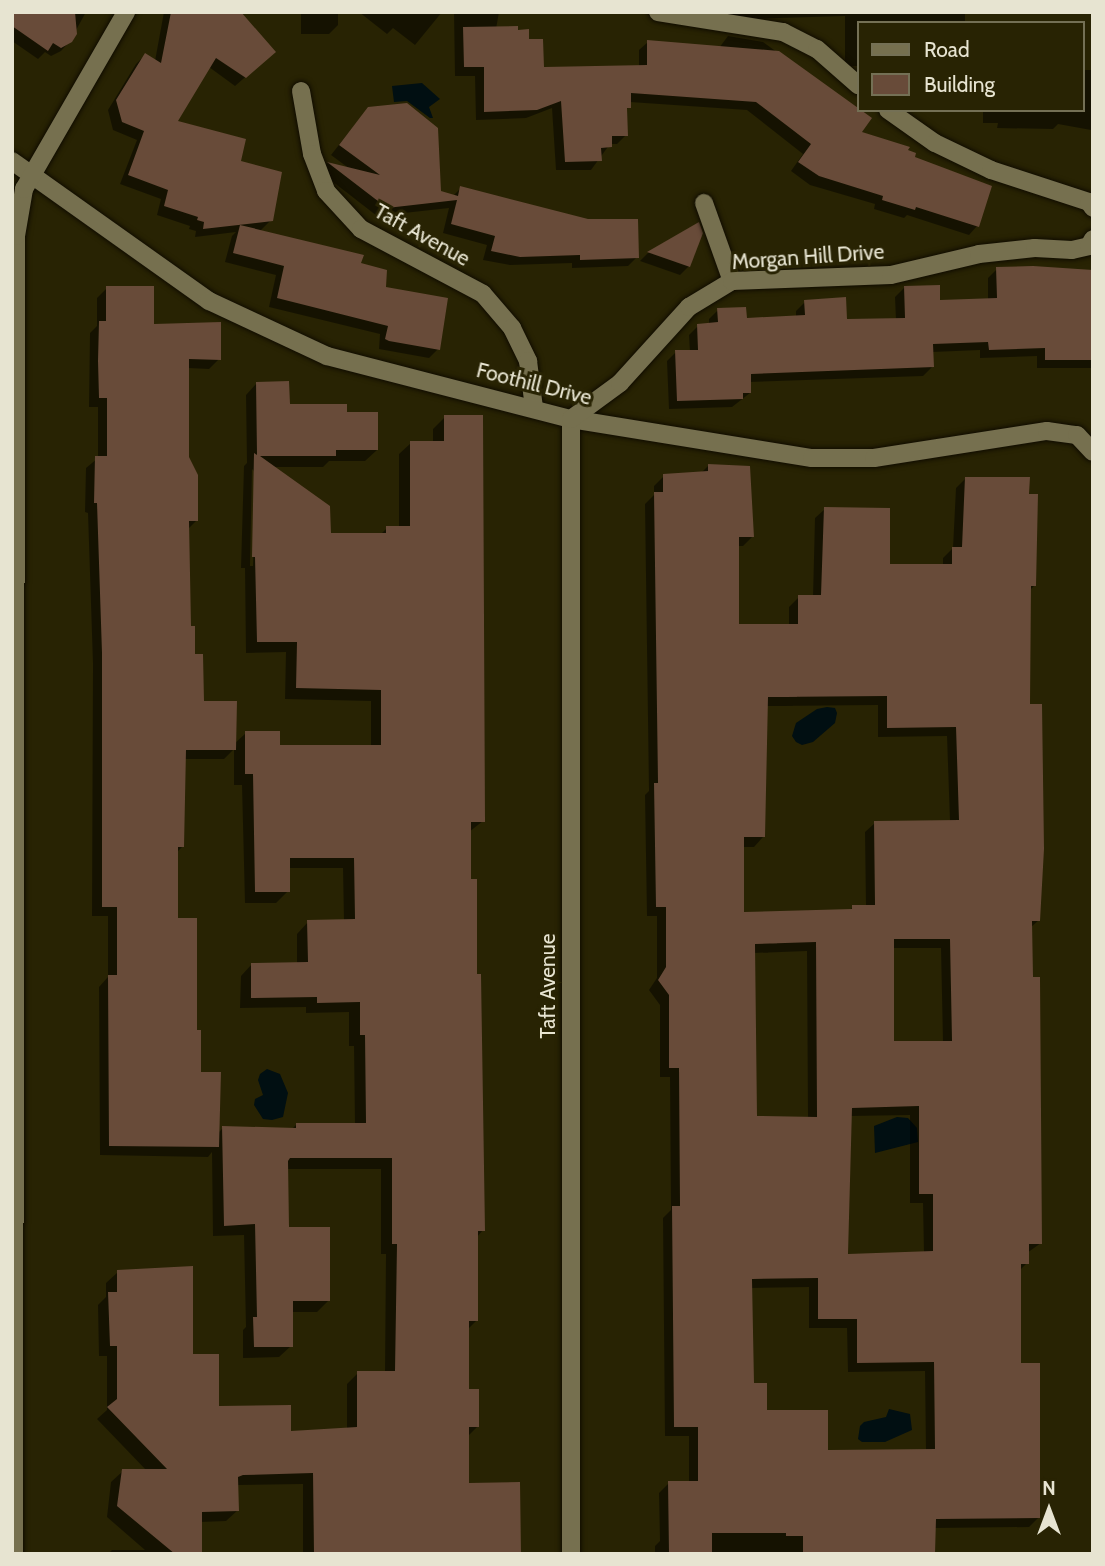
<!DOCTYPE html>
<html>
<head>
<meta charset="utf-8">
<style>
	body { margin:0 }
	#map { position:relative; width:1105px; height:1566px; overflow:hidden; background:#282303; font-family:Cabin,sans-serif }
	div>[style] { position:absolute }
	.water>* { inset:0; background:#010f12 }
	.shadow>* { inset:0; background:#0007 }
	.building>* { inset:0; background:#684b39 }
	.roads { filter:drop-shadow(0 0 2px #100c00) drop-shadow(0 0 2px #100c00) }
	.minor>* { height:18px; margin:-9px; padding:0 9px; transform-origin:9px; border-radius:9px; background:#76704f }
	span { translate:-50% -50%; white-space:nowrap; text-align:center; line-height:1.15; -webkit-text-stroke:6px #282303; paint-order:stroke }
	.street-label { font-size:21px; color:#e7e4d1 }
	.frame { position:absolute; inset:0; border:14px solid #e7e4d1; pointer-events:none }
	.legend { position:absolute; left:857px; top:21px; width:228px; height:91px; box-sizing:border-box; background:#282303; border:2px solid #747055; margin:0; padding:9px 12px; list-style:none; font-size:21px; color:#e7e4d1 }
	.legend li { display:flex; align-items:center; gap:14px; height:35px }
	.legend b { width:35px; border:2px solid #747055 }
	.north { position:absolute; left:1014px; top:1475px; width:70px; height:70px; -webkit-text-stroke:5px #282303; paint-order:stroke; rotate:0deg; font-size:19px; font-weight:700; line-height:28px; text-align:center; color:#e7e4d1 }
	.north::after { content:''; display:block; margin:auto; width:24px; height:32px; background:#e7e4d1; clip-path:polygon(50% 0,100% 100%,50% 72%,0 100%) }
</style>
</head>
<body>
<div id="map">
	<div class="water">
		<div style="clip-path:polygon(422px 83px,440px 99px,429px 107px,433px 118px,430px 118px,407px 101px,394px 102px,392px 86px)"></div>
		<div style="clip-path:polygon(827px 707px,835px 708px,837px 713px,835px 723px,813px 742px,802px 745px,796px 742px,792px 736px,796px 723px,817px 709px)"></div>
		<div style="clip-path:polygon(267px 1069px,280px 1074px,288px 1093px,283px 1117px,272px 1120px,263px 1119px,254px 1105px,255px 1099px,263px 1095px,258px 1080px,260px 1074px)"></div>
		<div style="clip-path:polygon(897px 1117px,908px 1118px,917px 1128px,918px 1142px,875px 1153px,874px 1126px)"></div>
		<div style="clip-path:polygon(889px 1409px,910px 1414px,912px 1430px,885px 1442px,862px 1442px,858px 1439px,860px 1426px,864px 1422px,886px 1417px)"></div>
	</div>
	<div class="shadow">
		<div style="clip-path:polygon(12px 12px,86px 12px,70px 41px,61px 51px,51px 56px,45px 52px,38px 59px,12px 41px)"></div>
		<div style="clip-path:polygon(164px 12px,238px 12px,259px 65px,235px 86px,209px 67px,176px 122px,238px 163px,271px 220px,259px 232px,359px 264px,438px 349px,429px 358px,379px 349px,380px 334px,269px 307px,276px 275px,225px 262px,232px 236px,236px 232px,195px 237px,196px 231px,189px 229px,190px 226px,157px 215px,161px 199px,120px 184px,137px 140px,113px 130px,108px 110px,136px 64px,145px 55px,155px 61px)"></div>
		<div style="clip-path:polygon(301px 12px,338px 12px,338px 25px,329px 34px,301px 34px)"></div>
		<div style="clip-path:polygon(359px 12px,442px 12px,415px 45px,393px 28px,387px 34px)"></div>
		<div style="clip-path:polygon(454px 12px,499px 12px,496px 29px,527px 41px,542px 69px,639px 67px,639px 50px,648px 42px,719px 48px,728px 36px,763px 42px,869px 119px,860px 133px,906px 151px,977px 226px,969px 235px,907px 215px,904px 218px,874px 209px,875px 204px,810px 185px,791px 171px,803px 154px,747px 110px,630px 102px,626px 111px,626px 135px,617px 144px,610px 144px,591px 170px,556px 170px,552px 108px,526px 118px,476px 120px,475px 76px,455px 76px)"></div>
		<div style="clip-path:polygon(718px 12px,965px 12px,965px 23px,858px 23px,858px 66px,845px 66px,845px 16px,718px 20px)"></div>
		<div style="clip-path:polygon(1082px 70px,1093px 70px,1091px 130px,1058px 124px,1053px 129px,997px 128px,998px 123px,983px 123px,983px 110px,1082px 110px)"></div>
		<div style="clip-path:polygon(368px 108px,440px 193px,453px 196px,461px 188px,637px 257px,628px 266px,572px 268px,572px 263px,510px 265px,483px 260px,487px 245px,443px 233px,449px 208px,377px 216px,319px 171px,327px 163px,350px 169px,331px 155px)"></div>
		<div style="clip-path:polygon(698px 225px,689px 266px,680px 275px,640px 261px,648px 253px)"></div>
		<div style="clip-path:polygon(997px 269px,1093px 272px,1093px 368px,1037px 368px,1037px 356px,980px 358px,980px 350px,932px 352px,932px 367px,923px 376px,749px 382px,750px 393px,732px 407px,669px 409px,667px 361px,676px 352px,690px 352px,689px 335px,698px 326px,709px 325px,709px 319px,718px 310px,745px 320px,796px 317px,796px 311px,805px 302px,846px 321px,896px 320px,895px 297px,904px 288px,938px 302px,988px 300px,988px 278px)"></div>
		<div style="clip-path:polygon(evenodd,107px 288px,152px 326px,219px 359px,209px 369px,188px 368px,188px 458px,196px 521px,187px 530px,189px 628px,203px 702px,234px 744px,246px 733px,279px 747px,371px 747px,371px 701px,285px 699px,286px 652px,246px 653px,245px 568px,241px 568px,244px 466px,247px 463px,246px 395px,257px 383px,288px 406px,345px 414px,377px 450px,365px 461px,329px 461px,323px 467px,272px 467px,330px 535px,380px 535px,387px 528px,399px 528px,399px 454px,411px 443px,433px 443px,433px 429px,445px 417px,483px 821px,469px 832px,483px 1230px,477px 1237px,477px 1320px,467px 1330px,467px 1391px,478px 1426px,467px 1437px,467px 1484px,519px 1554px,303px 1554px,303px 1484px,237px 1485px,238px 1510px,226px 1521px,200px 1522px,200px 1554px,108px 1554px,112px 1550px,145px 1550px,107px 1517px,111px 1482px,123px 1471px,147px 1471px,97px 1419px,107px 1410px,107px 1356px,99px 1356px,98px 1305px,106px 1297px,106px 1283px,118px 1272px,191px 1356px,217px 1408px,289px 1433px,347px 1429px,347px 1384px,358px 1373px,385px 1373px,386px 1254px,381px 1254px,381px 1169px,286px 1169px,288px 1229px,328px 1301px,317px 1312px,291px 1312px,291px 1346px,279px 1357px,243px 1358px,243px 1330px,246px 1327px,244px 1235px,213px 1236px,212px 1152px,208px 1157px,100px 1155px,99px 987px,108px 977px,108px 916px,92px 916px,93px 664px,88px 513px,85px 512px,86px 468px,98px 458px,98px 407px,89px 407px,90px 333px,97px 326px,97px 298px,107px 288px,252px 469px,256px 473px,253px 566px,250px 566px,252px 469px,107px 288px,234px 749px,234px 785px,242px 785px,245px 903px,276px 903px,288px 891px,288px 868px,343px 868px,344px 921px,308px 922px,297px 934px,297px 964px,252px 964px,241px 976px,240px 1008px,306px 1007px,306px 1013px,349px 1012px,349px 1046px,354px 1046px,355px 1125px,296px 1125px,292px 1129px,223px 1128px,218px 1133px,199px 1074px,176px 920px,176px 853px,183px 846px,184px 759px,224px 759px,234px 749px)"></div>
		<div style="clip-path:polygon(evenodd,708px 466px,753px 536px,743px 546px,737px 546px,737px 626px,789px 626px,789px 607px,799px 597px,813px 597px,815px 518px,825px 509px,888px 566px,943px 566px,943px 558px,953px 548px,956px 488px,966px 478px,1034px 586px,1029px 591px,1028px 706px,1039px 920px,1030px 928px,1031px 979px,1038px 979px,1041px 1243px,1027px 1253px,1027px 1263px,1019px 1271px,1019px 1365px,1039px 1517px,1029px 1527px,934px 1528px,933px 1554px,655px 1554px,655px 1546px,660px 1541px,659px 1493px,669px 1483px,689px 1483px,689px 1436px,665px 1436px,663px 1218px,671px 1210px,670px 1077px,660px 1077px,660px 1005px,649px 990px,657px 978px,657px 916px,647px 916px,645px 795px,649px 791px,645px 504px,654px 495px,654px 486px,664px 476px,701px 473px,708px 466px,878px 705px,878px 737px,947px 736px,950px 821px,875px 823px,865px 832px,866px 906px,853px 907px,849px 911px,743px 914px,743px 847px,754px 847px,763px 837px,766px 706px,878px 705px,708px 466px,893px 948px,941px 948px,943px 1042px,893px 1042px,893px 948px,708px 466px,807px 951px,808px 1118px,755px 1118px,754px 953px,807px 951px,708px 466px,910px 1115px,910px 1203px,923px 1203px,924px 1253px,847px 1256px,850px 1116px,910px 1115px,708px 466px,809px 1287px,809px 1328px,847px 1328px,848px 1372px,925px 1371px,926px 1451px,827px 1452px,765px 1412px,752px 1385px,751px 1288px,809px 1287px)"></div>
	</div>
	<div class="building">
		<div style="clip-path:polygon(12px 12px,75px 12px,77px 34px,72px 42px,61px 48px,53px 43px,48px 51px,12px 26px)"></div>
		<div style="clip-path:polygon(171px 12px,241px 12px,276px 52px,246px 78px,216px 58px,178px 121px,246px 139px,241px 161px,282px 172px,273px 221px,203px 229px,204px 222px,197px 220px,198px 217px,164px 206px,168px 190px,128px 175px,144px 131px,122px 122px,116px 100px,145px 53px,161px 63px)"></div>
		<div style="clip-path:polygon(518px 26px,518px 30px,529px 29px,529px 39px,543px 39px,544px 67px,647px 65px,647px 40px,779px 51px,872px 118px,862px 132px,910px 147px,908px 150px,916px 153px,915px 157px,992px 186px,979px 227px,916px 207px,915px 210px,882px 200px,883px 196px,819px 176px,798px 162px,811px 144px,756px 102px,631px 93px,631px 108px,627px 108px,628px 136px,612px 136px,612px 147px,601px 148px,602px 161px,565px 162px,561px 101px,537px 110px,484px 112px,484px 67px,464px 67px,463px 27px)"></div>
		<div style="clip-path:polygon(407px 103px,438px 128px,441px 191px,458px 196px,460px 186px,588px 219px,638px 219px,639px 258px,580px 260px,580px 255px,520px 257px,491px 251px,495px 236px,451px 224px,457px 200px,387px 208px,327px 162px,380px 175px,339px 145px,368px 107px)"></div>
		<div style="clip-path:polygon(699px 222px,703px 233px,690px 267px,647px 252px)"></div>
		<div style="clip-path:polygon(240px 225px,364px 255px,361px 263px,387px 270px,386px 287px,448px 298px,440px 350px,389px 341px,385px 339px,388px 326px,277px 298px,284px 266px,233px 253px)"></div>
		<div style="clip-path:polygon(1033px 266px,1093px 270px,1093px 360px,1045px 360px,1045px 348px,989px 350px,988px 342px,933px 344px,934px 367px,751px 374px,751px 393px,743px 393px,743px 399px,677px 401px,675px 350px,698px 350px,697px 324px,718px 322px,717px 308px,746px 307px,747px 318px,805px 315px,804px 300px,846px 297px,847px 319px,905px 318px,904px 286px,940px 285px,940px 300px,997px 298px,996px 267px)"></div>
		<div style="clip-path:polygon(106px 286px,154px 286px,154px 324px,221px 322px,221px 360px,189px 359px,189px 457px,198px 475px,198px 521px,189px 521px,191px 626px,195px 626px,195px 654px,203px 654px,204px 701px,237px 701px,236px 750px,186px 750px,184px 847px,178px 847px,178px 918px,197px 918px,197px 1030px,201px 1030px,201px 1072px,221px 1072px,219px 1147px,109px 1146px,108px 975px,117px 975px,117px 907px,102px 907px,102px 653px,97px 503px,94px 503px,95px 456px,107px 456px,107px 398px,99px 398px,98px 361px,99px 321px,106px 321px)"></div>
		<div style="clip-path:polygon(289px 381px,290px 404px,347px 404px,347px 412px,378px 412px,378px 450px,336px 450px,336px 456px,260px 456px,330px 506px,331px 533px,386px 533px,386px 526px,410px 526px,410px 441px,444px 441px,444px 415px,483px 415px,485px 822px,471px 822px,471px 879px,477px 879px,477px 974px,481px 974px,485px 1231px,478px 1231px,478px 1321px,469px 1321px,469px 1389px,479px 1389px,479px 1427px,469px 1427px,469px 1483px,520px 1482px,521px 1554px,314px 1554px,313px 1473px,243px 1475px,238px 1477px,239px 1511px,202px 1512px,202px 1554px,175px 1554px,117px 1506px,122px 1469px,167px 1469px,107px 1407px,117px 1399px,117px 1346px,110px 1346px,108px 1292px,117px 1292px,117px 1270px,193px 1266px,193px 1354px,219px 1354px,219px 1406px,291px 1405px,291px 1431px,357px 1427px,357px 1371px,395px 1371px,397px 1244px,392px 1244px,392px 1158px,290px 1158px,288px 1161px,289px 1227px,330px 1227px,330px 1301px,293px 1301px,293px 1347px,254px 1347px,253px 1317px,257px 1317px,255px 1224px,224px 1226px,222px 1126px,296px 1128px,296px 1123px,366px 1123px,365px 1035px,360px 1035px,360px 1002px,317px 1003px,317px 997px,251px 998px,251px 963px,308px 962px,307px 920px,355px 919px,354px 858px,290px 858px,290px 892px,255px 892px,253px 774px,245px 774px,245px 731px,280px 731px,280px 745px,381px 745px,381px 690px,296px 688px,297px 642px,257px 642px,255px 557px,252px 557px,254px 453px,257px 455px,256px 382px)"></div>
		<div style="clip-path:polygon(evenodd,708px 464px,750px 466px,754px 537px,739px 537px,739px 624px,798px 624px,798px 595px,821px 595px,824px 507px,890px 508px,890px 564px,952px 564px,952px 547px,962px 547px,965px 477px,1030px 477px,1029px 494px,1038px 494px,1036px 586px,1031px 586px,1030px 704px,1042px 704px,1044px 849px,1040px 921px,1032px 921px,1033px 977px,1040px 977px,1042px 1244px,1029px 1244px,1029px 1264px,1021px 1264px,1021px 1363px,1040px 1363px,1040px 1518px,936px 1519px,935px 1554px,803px 1554px,803px 1536px,786px 1536px,786px 1533px,712px 1533px,712px 1554px,669px 1554px,668px 1481px,698px 1481px,698px 1427px,674px 1427px,672px 1206px,680px 1206px,679px 1068px,669px 1068px,669px 995px,658px 980px,666px 967px,666px 907px,656px 907px,654px 783px,658px 783px,654px 492px,663px 492px,663px 474px,708px 471px,708px 464px,887px 696px,887px 728px,956px 727px,959px 820px,874px 821px,875px 905px,852px 905px,852px 909px,744px 912px,744px 837px,765px 837px,768px 697px,887px 696px,708px 464px,894px 939px,950px 939px,952px 1041px,894px 1041px,894px 939px,708px 464px,816px 942px,817px 1117px,757px 1116px,755px 944px,816px 942px,708px 464px,919px 1106px,919px 1194px,933px 1194px,933px 1251px,848px 1254px,852px 1108px,919px 1106px,708px 464px,818px 1278px,818px 1319px,857px 1319px,857px 1363px,934px 1362px,935px 1449px,828px 1450px,828px 1410px,767px 1410px,767px 1383px,754px 1383px,752px 1279px,818px 1278px)"></div>
	</div>
	<div class="roads">
		<div class="minor">
			<div style="left:658px;top:12px;width:127px;rotate:9.1deg"></div>
			<div style="left:783px;top:32px;width:38px;rotate:27deg"></div>
			<div style="left:817px;top:49px;width:55px;rotate:41.3deg"></div>
			<div style="left:301px;top:91px;width:64px;rotate:80.1deg"></div>
			<div style="left:312px;top:154px;width:40px;rotate:69deg"></div>
			<div style="left:326px;top:191px;width:52px;rotate:47.4deg"></div>
			<div style="left:361px;top:229px;width:138px;rotate:28deg"></div>
			<div style="left:483px;top:294px;width:45px;rotate:49.5deg"></div>
			<div style="left:512px;top:328px;width:37px;rotate:64deg"></div>
			<div style="left:528px;top:361px;width:47px;rotate:82.7deg"></div>
			<div style="left:888px;top:110px;width:57px;rotate:35.1deg"></div>
			<div style="left:935px;top:143px;width:62px;rotate:25.7deg"></div>
			<div style="left:991px;top:170px;width:103px;rotate:18.1deg"></div>
			<div style="left:1089px;top:202px;width:7px;rotate:56deg"></div>
			<div style="left:12px;top:161px;width:242px;rotate:35.4deg"></div>
			<div style="left:209px;top:301px;width:130px;rotate:25deg"></div>
			<div style="left:327px;top:356px;width:252px;rotate:14.5deg"></div>
			<div style="left:571px;top:419px;width:244px;rotate:9.2deg"></div>
			<div style="left:812px;top:458px;width:62px"></div>
			<div style="left:874px;top:458px;width:175px;rotate:-8.9deg"></div>
			<div style="left:1047px;top:431px;width:30px;rotate:8deg"></div>
			<div style="left:1077px;top:435px;width:23px;rotate:47deg"></div>
			<div style="left:704px;top:203px;width:83px;rotate:70.3deg"></div>
			<div style="left:14px;top:1554px;width:1318px;rotate:-89.91deg"></div>
			<div style="left:16px;top:236px;width:48px;rotate:-80.3deg"></div>
			<div style="left:24px;top:189px;width:204px;rotate:-60deg"></div>
			<div style="left:571px;top:1554px;width:1135px;rotate:-90deg"></div>
			<div style="left:571px;top:419px;width:61px;rotate:-36.3deg"></div>
			<div style="left:620px;top:383px;width:103px;rotate:-47.8deg"></div>
			<div style="left:689px;top:307px;width:50px;rotate:-31.2deg"></div>
			<div style="left:732px;top:281px;width:159px;rotate:-2.2deg"></div>
			<div style="left:891px;top:275px;width:90px;rotate:-13.4deg"></div>
			<div style="left:979px;top:254px;width:56px;rotate:-6.1deg"></div>
			<div style="left:1035px;top:248px;width:37px;rotate:3deg"></div>
			<div style="left:1072px;top:250px;width:17px;rotate:-13deg"></div>
			<div style="left:1089px;top:246px;width:8px;rotate:-60deg"></div>
		</div>
	</div>
	<div class="street-label">
		<span style="left:422px;top:235px;rotate:29deg">Taft Avenue</span>
		<span style="left:808px;top:257px;rotate:-4deg">Morgan Hill Drive</span>
		<span style="left:534px;top:384px;rotate:14deg">Foothill Drive</span>
		<span style="left:548px;top:986px;rotate:-90deg">Taft Avenue</span>
	</div>
	<div class="frame"></div>
	<ul class="legend">
	<li><b style="height:9px;background:#76704f"></b>Road</li>
	<li><b style="height:19px;background:#684b39"></b>Building</li>
	</ul>
	<div class="north">N</div>
</div>
</body>
</html>
